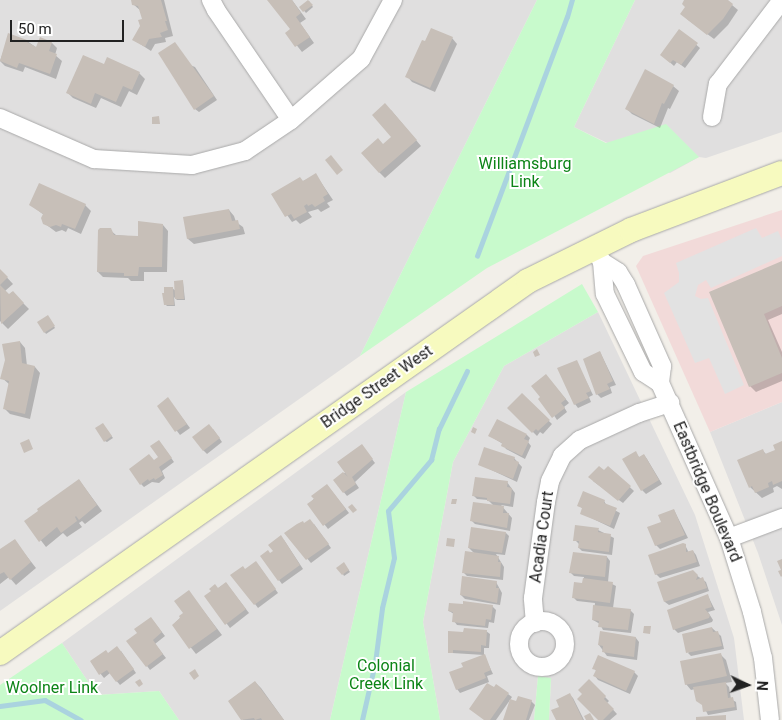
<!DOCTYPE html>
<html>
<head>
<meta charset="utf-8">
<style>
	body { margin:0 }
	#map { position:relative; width:782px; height:720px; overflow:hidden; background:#f2efe9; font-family:Roboto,sans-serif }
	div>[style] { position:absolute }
	.residential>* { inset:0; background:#e0dfdf }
	.commercial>* { inset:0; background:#f2dad9 }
	.park>* { inset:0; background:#c8facc }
	.parking>* { inset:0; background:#e2e2e2 }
	.shadow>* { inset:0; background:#0003 }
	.stream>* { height:4.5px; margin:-2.25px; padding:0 2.25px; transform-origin:2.25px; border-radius:2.25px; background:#aad3df }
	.building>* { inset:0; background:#c7bfb8 }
	.roads { filter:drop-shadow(0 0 1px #a9a9a9) drop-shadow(0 0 1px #a9a9a9) }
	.street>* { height:18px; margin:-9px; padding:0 9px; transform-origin:9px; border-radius:9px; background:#fff }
	.street>.ring { margin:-9px; padding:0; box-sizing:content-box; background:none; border:18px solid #fff; border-radius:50% }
	.secondary>* { height:24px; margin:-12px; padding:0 12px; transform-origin:12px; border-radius:12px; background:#f7fabf }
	span { translate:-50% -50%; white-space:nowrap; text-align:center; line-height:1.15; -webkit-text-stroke:4px #fff; paint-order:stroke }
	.park-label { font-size:16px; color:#0c8416 }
	.street-label { font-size:16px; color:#222 }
	.north { position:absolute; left:722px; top:660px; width:50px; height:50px; -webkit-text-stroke:4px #fff; paint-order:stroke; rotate:93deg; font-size:14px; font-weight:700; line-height:20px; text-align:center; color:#222 }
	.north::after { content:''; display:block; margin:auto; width:18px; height:22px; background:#222; clip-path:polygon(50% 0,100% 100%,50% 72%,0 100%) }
	.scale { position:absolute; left:10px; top:20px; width:114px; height:22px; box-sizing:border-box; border:2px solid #222; border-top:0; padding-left:6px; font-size:15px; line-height:18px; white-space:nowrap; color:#222; -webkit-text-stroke:4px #fff; paint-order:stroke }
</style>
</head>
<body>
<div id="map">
	<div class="residential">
		<div style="clip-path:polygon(0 0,537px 0,360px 356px,0 611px)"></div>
		<div style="clip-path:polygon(635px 0,782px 0,782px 132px,706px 158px,699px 157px,670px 173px,574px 127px)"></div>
		<div style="clip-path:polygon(598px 312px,695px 515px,734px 638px,744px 720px,549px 720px,551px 679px,538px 676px,534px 720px,440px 720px,423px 622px,453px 462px,504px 366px)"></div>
		<div style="clip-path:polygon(406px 392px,330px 720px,179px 720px,159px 691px,97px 695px,62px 643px)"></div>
		<div style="clip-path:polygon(782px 402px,782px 625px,758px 553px,710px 432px)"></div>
	</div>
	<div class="commercial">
		<div style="clip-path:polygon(782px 210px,782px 402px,710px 432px,636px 266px,643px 256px)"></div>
	</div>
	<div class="park">
		<div style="clip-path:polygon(537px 0,635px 0,574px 127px,606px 143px,666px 124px,699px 157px,487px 268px,360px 356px)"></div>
		<div style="clip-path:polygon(582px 284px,598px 312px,504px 366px,453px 462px,423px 622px,440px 720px,330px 720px,406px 392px)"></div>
		<div style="clip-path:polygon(62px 643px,97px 695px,159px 691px,179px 720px,0 720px,0 685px)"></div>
		<div style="clip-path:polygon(538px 676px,551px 678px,549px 720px,534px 720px)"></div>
	</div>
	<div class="parking">
		<div style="clip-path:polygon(756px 228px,762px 238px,778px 231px,782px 240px,782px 256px,711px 288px,706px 280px,698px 285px,695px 296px,701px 299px,708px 298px,744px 385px,725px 394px,709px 358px,695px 363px,664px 293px,679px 282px,679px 273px,676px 263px)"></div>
	</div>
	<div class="shadow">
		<div style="clip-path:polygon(132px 0,164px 0,173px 36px,165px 38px,166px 42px,155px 44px,151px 51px,134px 40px,144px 19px,141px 11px,133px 4px)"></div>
		<div style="clip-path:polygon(269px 0,292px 0,306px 19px,300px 23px,314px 43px,302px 52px,287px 33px,292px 29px)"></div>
		<div style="clip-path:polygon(686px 0,726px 0,738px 10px,728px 25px,714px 39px,687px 19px)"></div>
		<div style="clip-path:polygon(309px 1px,313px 7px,306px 13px,301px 7px)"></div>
		<div style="clip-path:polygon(679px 30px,700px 48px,685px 68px,677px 62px,674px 66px,665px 58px)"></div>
		<div style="clip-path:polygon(9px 35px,27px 41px,37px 48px,52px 43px,57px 48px,55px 55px,62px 61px,56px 79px,25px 67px,23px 72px,5px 66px,0 61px)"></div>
		<div style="clip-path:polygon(452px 38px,457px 44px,435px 92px,412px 82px,407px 76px)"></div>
		<div style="clip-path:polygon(175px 43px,190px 65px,195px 67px,217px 100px,199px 112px,195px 109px)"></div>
		<div style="clip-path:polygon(105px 66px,139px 73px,145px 79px,137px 95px,129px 91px,121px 107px,101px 98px,96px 108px,73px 98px,68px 93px)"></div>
		<div style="clip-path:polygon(673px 86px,679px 91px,670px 109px,668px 108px,660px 128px,632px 114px,626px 108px)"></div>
		<div style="clip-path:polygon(391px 110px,421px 146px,385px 178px,379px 172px,383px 146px,393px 137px)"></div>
		<div style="clip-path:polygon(316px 175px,333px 200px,327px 203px,330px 207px,321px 212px,318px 209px,308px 212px,312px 217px,300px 224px,296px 220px,292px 222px,273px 195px)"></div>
		<div style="clip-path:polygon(31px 205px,85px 205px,91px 211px,81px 234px,68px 228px,66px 232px,62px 230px,56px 232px,44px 223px,44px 215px)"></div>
		<div style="clip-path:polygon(229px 210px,234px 216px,236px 222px,243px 227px,245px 234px,194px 244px,188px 239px,185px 218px)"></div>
		<div style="clip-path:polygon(163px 225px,168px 231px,167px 272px,144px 272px,144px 281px,131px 281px,128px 278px,103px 277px,98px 272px,110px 230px,116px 235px,139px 237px)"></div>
		<div style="clip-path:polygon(782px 262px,782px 314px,768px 320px,782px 352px,782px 381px,756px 392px,750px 386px,711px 292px)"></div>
		<div style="clip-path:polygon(0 270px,13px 284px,5px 291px,9px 296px,12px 292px,29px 309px,8px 329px,0 321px)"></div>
		<div style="clip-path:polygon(183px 282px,185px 300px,177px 300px,174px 297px,175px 306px,167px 306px,166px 305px,172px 288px,176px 291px)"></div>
		<div style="clip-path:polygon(49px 318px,55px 328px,46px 334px,39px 322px)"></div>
		<div style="clip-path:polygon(20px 342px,25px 348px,27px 366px,35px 367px,40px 373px,30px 419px,10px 414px,5px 409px,9px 384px,2px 378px)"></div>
		<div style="clip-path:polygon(600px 352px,616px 385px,610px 387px,612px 393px,601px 398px,597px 394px)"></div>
		<div style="clip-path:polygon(576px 361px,593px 395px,589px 397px,591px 402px,578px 408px,575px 404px)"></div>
		<div style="clip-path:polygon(549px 379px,569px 403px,564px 407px,567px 412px,557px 420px,542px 397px)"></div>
		<div style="clip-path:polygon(522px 395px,552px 424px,543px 434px,540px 432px,537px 436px,509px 408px)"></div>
		<div style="clip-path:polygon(171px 403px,190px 428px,180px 435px,158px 406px)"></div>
		<div style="clip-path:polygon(104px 426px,113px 438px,107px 442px,105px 441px)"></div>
		<div style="clip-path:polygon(213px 429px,222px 442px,207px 454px,203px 450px)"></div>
		<div style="clip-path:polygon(527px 435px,530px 438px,528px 442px,531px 446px,525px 459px,506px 449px,503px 444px,490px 436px)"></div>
		<div style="clip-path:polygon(782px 442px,782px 489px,777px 486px,773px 488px,774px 492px,762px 498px,750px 487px,763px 451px,767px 455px,777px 451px)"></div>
		<div style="clip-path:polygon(162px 445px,174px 462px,162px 471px,165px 478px,159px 483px,152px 482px,144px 487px,141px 484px,154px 461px,160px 457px)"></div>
		<div style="clip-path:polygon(365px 450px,375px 463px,355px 482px,359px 488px,347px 496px,334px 480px,346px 472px)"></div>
		<div style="clip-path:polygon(635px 453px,640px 458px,644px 455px,647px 459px,662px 484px,646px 494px,642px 490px)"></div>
		<div style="clip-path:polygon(514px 458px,522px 467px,517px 482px,479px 464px)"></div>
		<div style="clip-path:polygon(608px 467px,634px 491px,623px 503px,593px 481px)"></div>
		<div style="clip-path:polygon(79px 480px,102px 511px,85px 524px,82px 521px,79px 523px,82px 527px,67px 537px,63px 533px,46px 547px,26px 521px)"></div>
		<div style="clip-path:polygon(507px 482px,515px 493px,513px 507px,501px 505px,512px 518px,510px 531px,475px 524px,472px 521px,494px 506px,488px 500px,477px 499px,473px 495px)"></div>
		<div style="clip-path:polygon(327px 485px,349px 513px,328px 529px,309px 504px)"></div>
		<div style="clip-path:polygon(604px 501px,607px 506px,620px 513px,614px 529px,581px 513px,583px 509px,579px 505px)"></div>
		<div style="clip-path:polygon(674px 510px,688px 538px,660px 549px,656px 545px,663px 522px)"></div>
		<div style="clip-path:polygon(314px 524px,331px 548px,311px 563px,286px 534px)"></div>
		<div style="clip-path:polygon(598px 530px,614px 538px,612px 555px,582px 551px,579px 548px,579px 544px,575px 540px)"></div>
		<div style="clip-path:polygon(506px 533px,509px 536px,505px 555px,496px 554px,504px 567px,503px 580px,467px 576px,463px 572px,475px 554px,469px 548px)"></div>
		<div style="clip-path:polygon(14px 540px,36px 568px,16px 585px,9px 577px,0 584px,0 557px)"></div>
		<div style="clip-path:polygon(284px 540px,303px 569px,282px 584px,279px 580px,270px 555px)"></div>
		<div style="clip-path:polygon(685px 545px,689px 553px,693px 551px,696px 555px,700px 566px,660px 578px,656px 574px)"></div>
		<div style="clip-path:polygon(607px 557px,610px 561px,608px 582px,616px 586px,613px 608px,630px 610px,634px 614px,631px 633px,603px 630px,600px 624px,593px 620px,595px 603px,577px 601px,574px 598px,583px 585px,584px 577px,574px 576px,570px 572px)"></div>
		<div style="clip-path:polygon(345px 565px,350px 572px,344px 576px,343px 574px)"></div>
		<div style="clip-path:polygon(259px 566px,278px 593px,258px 608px,255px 604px,246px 570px)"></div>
		<div style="clip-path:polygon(696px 575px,706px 582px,709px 591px,669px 605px,665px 602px,659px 583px)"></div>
		<div style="clip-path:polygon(496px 582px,502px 593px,500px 605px,465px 599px,461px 595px)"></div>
		<div style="clip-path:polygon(226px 583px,249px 613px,230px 628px,206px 596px)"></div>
		<div style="clip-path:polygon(189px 592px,222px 635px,196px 654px,173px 625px,185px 613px)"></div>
		<div style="clip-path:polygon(708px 596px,715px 610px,708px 612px,713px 620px,712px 622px,678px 633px,674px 629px)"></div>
		<div style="clip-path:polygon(464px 605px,492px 606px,496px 610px,494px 623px,489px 622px,488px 628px,457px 625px,454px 621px,454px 614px,449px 611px)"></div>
		<div style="clip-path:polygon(154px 622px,165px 636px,155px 644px,166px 658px,150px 670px,147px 666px)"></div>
		<div style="clip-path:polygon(712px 628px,721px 636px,724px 649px,691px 656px,688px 653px)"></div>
		<div style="clip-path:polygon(486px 631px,490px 634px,489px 648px,484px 648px,484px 655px,452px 653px,448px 649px,464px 633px)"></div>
		<div style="clip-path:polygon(636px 638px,639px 642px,637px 660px,607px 656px,599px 645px)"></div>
		<div style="clip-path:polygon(121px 651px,136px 673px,120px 685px,110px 673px,104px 678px,91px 662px)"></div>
		<div style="clip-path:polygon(484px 655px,493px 674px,487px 676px,489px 682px,460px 693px,457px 689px,464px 668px)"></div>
		<div style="clip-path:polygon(721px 655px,726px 660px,732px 682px,725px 683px,729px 687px,731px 699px,736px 702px,737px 710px,708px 715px,695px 689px,691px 690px,686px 684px)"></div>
		<div style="clip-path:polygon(594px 668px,634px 672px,638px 676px,630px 694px,598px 680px,595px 676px,597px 672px)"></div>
		<div style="clip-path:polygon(589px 681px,609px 701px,607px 703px,617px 714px,610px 720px,600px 720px,584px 694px)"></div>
		<div style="clip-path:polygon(255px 682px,261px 688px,284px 720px,243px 720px,229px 701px)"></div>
		<div style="clip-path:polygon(508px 694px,512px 697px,496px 720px,485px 720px)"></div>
		<div style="clip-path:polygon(570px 695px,573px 698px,584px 720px,557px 720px)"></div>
		<div style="clip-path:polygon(531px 701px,535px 705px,529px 720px,505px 720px,517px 703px)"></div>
	</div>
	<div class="stream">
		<div style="left:477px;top:256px;width:255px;rotate:-69.4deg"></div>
		<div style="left:567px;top:17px;width:18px;rotate:-74deg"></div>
		<div style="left:0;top:706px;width:45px;rotate:-7.6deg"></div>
		<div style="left:45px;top:700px;width:41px;rotate:29.1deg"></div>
		<div style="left:362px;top:720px;width:58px;rotate:-77.2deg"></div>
		<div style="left:375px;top:663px;width:55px;rotate:-82.7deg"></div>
		<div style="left:382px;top:608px;width:51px;rotate:-76.5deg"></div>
		<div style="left:394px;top:558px;width:47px;rotate:-97.3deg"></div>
		<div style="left:388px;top:511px;width:67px;rotate:-49.9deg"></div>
		<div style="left:431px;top:460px;width:32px;rotate:-76deg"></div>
		<div style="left:439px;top:429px;width:64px;rotate:-64.2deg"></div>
	</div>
	<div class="building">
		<div style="clip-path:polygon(131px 0,161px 0,167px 21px,165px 21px,168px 30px,160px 33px,162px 37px,149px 39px,145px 47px,132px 40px,140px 26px,138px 20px,142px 19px,138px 6px,132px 5px)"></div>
		<div style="clip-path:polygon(267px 0,292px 0,301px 13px,296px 17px,310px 37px,295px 47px,285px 33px,290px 29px)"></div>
		<div style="clip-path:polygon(308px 0,313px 5px,303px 12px,299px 7px)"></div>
		<div style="clip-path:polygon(684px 0,728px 0,733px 4px,723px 19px,707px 35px,680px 14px,685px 7px,682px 4px)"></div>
		<div style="clip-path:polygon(431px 28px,453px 37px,430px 88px,405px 77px,422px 40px,425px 41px)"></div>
		<div style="clip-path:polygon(679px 29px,698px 43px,681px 65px,673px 60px,670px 63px,660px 55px)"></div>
		<div style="clip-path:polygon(8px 33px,27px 40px,27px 42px,36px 47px,40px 37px,52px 42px,49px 51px,57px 54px,50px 74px,19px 63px,17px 68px,0 61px)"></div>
		<div style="clip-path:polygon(175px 42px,214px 96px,194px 110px,158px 53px)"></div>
		<div style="clip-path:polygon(83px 55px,104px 64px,107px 57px,140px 72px,132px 90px,123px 86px,116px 102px,95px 93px,91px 104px,66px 93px)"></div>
		<div style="clip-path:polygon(645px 69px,674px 85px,664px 104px,662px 103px,654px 124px,625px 109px)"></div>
		<div style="clip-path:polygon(385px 103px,417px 140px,379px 173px,361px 153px,378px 138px,383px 144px,391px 137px,372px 115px)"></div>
		<div style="clip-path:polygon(159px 116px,160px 124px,152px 124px,152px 117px)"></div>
		<div style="clip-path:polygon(331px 155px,343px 170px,337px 175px,325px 160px)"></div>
		<div style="clip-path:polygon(316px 173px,328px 194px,323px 197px,325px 201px,315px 207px,312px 204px,308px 206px,307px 204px,304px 206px,307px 212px,294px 219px,291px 214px,285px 217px,271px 194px,300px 177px,303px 181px)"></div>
		<div style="clip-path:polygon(39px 183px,86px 204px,75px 229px,62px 224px,61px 227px,56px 225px,50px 227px,43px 224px,41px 218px,43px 214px,29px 205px)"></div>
		<div style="clip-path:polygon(229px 209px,232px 221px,238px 220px,240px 229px,187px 239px,183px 217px)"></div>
		<div style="clip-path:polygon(138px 221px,163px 224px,162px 267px,139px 267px,138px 276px,124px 276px,124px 273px,97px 272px,98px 230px,100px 228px,111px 228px,114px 235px,138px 236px)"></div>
		<div style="clip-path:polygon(782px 261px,782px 306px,764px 314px,782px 358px,782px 373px,749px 387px,709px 292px)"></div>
		<div style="clip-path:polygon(0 269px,8px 277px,0 285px)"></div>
		<div style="clip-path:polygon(183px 280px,184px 299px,175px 299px,174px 281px)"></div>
		<div style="clip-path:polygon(0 285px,9px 294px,13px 291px,24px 303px,1px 324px)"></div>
		<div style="clip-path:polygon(164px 287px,173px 287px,174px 305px,164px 305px,162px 293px,164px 293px)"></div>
		<div style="clip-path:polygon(48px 315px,55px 326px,44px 333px,37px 322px)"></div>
		<div style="clip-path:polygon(20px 341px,22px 363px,35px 366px,25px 414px,3px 409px,9px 381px,0 379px,5px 360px,2px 344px)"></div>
		<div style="clip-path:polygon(537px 349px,540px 355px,535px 357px,533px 352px)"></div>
		<div style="clip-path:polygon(600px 351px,613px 381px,607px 384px,610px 389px,596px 395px,583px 359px)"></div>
		<div style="clip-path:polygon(577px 360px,591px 391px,586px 393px,589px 398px,574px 405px,557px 368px)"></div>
		<div style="clip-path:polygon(546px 374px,566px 399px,561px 403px,565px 408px,552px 418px,538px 399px,540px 397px,531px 386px)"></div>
		<div style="clip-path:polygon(522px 393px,550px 420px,538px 431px,536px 429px,532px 433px,507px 408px)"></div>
		<div style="clip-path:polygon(168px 397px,187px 424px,175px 432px,157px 406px)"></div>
		<div style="clip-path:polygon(497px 419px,527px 434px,524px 439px,529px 441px,522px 456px,501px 446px,502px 443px,488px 436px)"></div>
		<div style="clip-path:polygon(103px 423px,112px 436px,104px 442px,95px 428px)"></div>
		<div style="clip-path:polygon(209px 424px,220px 438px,203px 451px,192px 437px)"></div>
		<div style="clip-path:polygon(473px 427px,477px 429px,475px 434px,471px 432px)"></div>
		<div style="clip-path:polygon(29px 439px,33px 449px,24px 453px,20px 443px)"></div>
		<div style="clip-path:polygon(159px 440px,172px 458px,159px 467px,163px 475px,155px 480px,154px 478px,149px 481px,148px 479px,140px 485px,129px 469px,149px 454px,154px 460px,158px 457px,150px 446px)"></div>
		<div style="clip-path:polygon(782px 441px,782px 481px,773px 485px,772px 481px,768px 483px,769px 487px,755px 493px,752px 486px,749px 488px,737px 460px,763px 449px,765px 454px,775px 450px,773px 445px)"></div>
		<div style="clip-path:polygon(362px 444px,373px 459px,352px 477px,356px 484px,343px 493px,333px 480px,343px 472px,348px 477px,337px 462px)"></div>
		<div style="clip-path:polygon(484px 447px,515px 457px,514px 460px,519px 462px,513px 479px,478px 465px)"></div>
		<div style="clip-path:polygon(636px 451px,639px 457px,644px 454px,659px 480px,641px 491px,622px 459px)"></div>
		<div style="clip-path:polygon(599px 466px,604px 470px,608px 466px,631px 486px,618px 501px,588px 477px)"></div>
		<div style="clip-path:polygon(475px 477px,508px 481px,507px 487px,512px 488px,510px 504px,487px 501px,487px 498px,472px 496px)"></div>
		<div style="clip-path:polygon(79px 479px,97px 505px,79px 520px,76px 516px,75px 517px,77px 521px,61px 533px,57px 527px,39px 542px,24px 521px,38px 511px,37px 509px)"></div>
		<div style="clip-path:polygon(327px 484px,346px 509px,323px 526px,307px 504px,314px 499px,311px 496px)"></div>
		<div style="clip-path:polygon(583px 491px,605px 500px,604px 503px,617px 508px,610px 526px,580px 514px,582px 508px,577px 506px)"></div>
		<div style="clip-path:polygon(452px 499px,457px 499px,456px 504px,451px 504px)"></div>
		<div style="clip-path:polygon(473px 502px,504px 506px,503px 513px,509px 513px,507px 528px,470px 521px)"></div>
		<div style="clip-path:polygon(352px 504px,357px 510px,353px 513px,348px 507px)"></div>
		<div style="clip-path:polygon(674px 509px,685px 535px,655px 546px,647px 527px,661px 522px,658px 515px)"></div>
		<div style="clip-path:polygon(310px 519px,329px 544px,306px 560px,284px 533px,297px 524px,303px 521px,304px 523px)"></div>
		<div style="clip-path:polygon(575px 525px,599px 528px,598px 532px,611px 534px,609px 552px,578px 548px,579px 541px,573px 541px)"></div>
		<div style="clip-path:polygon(471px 527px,506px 532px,502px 553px,468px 548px)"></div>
		<div style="clip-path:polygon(281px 535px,300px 565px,278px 581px,260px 556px,268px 550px,270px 553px,273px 551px,268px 545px)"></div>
		<div style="clip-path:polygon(447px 538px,455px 539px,454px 547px,446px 546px)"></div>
		<div style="clip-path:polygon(15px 539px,31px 562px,10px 580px,4px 572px,0 574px,0 549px)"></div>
		<div style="clip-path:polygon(683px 543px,686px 544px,686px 552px,693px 550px,697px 562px,655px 575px,648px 555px)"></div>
		<div style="clip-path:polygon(465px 551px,499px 556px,498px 562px,501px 562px,500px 577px,462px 573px)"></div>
		<div style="clip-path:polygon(573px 552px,607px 556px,605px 577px,569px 573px)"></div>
		<div style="clip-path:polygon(782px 559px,782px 576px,781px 577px,778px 571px,781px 570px,777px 561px)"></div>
		<div style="clip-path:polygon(256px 561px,276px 589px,254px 605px,230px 575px,243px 566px,245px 569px)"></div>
		<div style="clip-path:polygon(344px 562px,349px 570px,342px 575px,336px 568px)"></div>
		<div style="clip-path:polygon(693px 570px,698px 575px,696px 580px,703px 577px,707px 588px,664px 602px,657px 582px)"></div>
		<div style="clip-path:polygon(462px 576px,497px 581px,496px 588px,499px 588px,497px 603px,460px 595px)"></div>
		<div style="clip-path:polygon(583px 578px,613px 582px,610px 603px,572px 598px,574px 582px,582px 583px)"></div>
		<div style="clip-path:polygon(226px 582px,246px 609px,225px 625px,204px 596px,211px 591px,209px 589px,215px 584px,218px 588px)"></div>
		<div style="clip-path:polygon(189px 590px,217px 629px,189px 649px,172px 625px,180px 618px,179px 616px,183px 613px,174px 601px)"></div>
		<div style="clip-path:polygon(708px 594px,712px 607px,705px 609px,710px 615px,709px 618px,673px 630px,667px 610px)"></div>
		<div style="clip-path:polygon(463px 601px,493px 605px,491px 620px,486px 619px,485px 626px,452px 622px,453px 612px,448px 611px,449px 603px,463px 604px)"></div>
		<div style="clip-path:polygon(593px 605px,631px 609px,628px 630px,598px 627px,599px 621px,592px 620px)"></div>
		<div style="clip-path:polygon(151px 617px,162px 632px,153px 640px,163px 654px,146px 667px,126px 641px,137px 633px,134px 629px)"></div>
		<div style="clip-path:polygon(644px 626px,651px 626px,650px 634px,643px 633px)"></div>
		<div style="clip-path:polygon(712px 627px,713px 632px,718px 631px,722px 646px,686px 653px,682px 634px)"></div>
		<div style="clip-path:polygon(464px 628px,487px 630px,486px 646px,481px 645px,481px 652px,453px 650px,453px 653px,448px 653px,448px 631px,463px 632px)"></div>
		<div style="clip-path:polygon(600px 631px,636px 637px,634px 657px,602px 652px,603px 646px,598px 645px)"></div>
		<div style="clip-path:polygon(117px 646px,134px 669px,116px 682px,107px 670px,99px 675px,90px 661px,106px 650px,108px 653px)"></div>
		<div style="clip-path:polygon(721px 653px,727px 676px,685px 685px,680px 661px)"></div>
		<div style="clip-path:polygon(485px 654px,491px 670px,484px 673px,486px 678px,456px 690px,449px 672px,463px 667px,461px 663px)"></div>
		<div style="clip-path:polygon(598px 655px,635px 671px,626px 691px,593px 676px,596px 670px,592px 669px)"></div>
		<div style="clip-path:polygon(195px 669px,199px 676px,194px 680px,189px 673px)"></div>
		<div style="clip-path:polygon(140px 679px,143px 684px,139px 687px,135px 682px)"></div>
		<div style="clip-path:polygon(589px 679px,606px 696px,604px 699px,614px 709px,603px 720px,598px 720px,577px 699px,582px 694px,578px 690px)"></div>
		<div style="clip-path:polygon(255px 681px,284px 720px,262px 720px,261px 718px,255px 720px,254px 718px,241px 720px,228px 701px)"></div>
		<div style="clip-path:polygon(726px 682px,728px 698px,733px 697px,735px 707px,703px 712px,702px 705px,696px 701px,693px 687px)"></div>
		<div style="clip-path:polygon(487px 683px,494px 687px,496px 684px,509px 693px,490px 720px,484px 720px,469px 709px)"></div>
		<div style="clip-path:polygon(570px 693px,583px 720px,556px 720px,551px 710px,559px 707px,556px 700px)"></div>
		<div style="clip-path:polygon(518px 696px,532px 700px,526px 720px,503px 720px,510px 699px,516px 701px)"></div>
		<div style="clip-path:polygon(590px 713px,594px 720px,586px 720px,584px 716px)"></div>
		<div style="clip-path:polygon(726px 715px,726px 720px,696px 720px,696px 717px)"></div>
	</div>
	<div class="roads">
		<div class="street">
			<div style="left:211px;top:0;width:11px;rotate:63deg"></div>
			<div style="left:216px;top:10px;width:133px;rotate:55.7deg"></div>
			<div style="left:712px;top:117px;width:34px;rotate:-80deg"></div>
			<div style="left:718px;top:84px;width:106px;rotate:-52.7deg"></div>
			<div style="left:0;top:118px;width:103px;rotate:23.6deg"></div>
			<div style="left:94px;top:159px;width:98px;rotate:3.5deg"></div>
			<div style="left:192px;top:165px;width:55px;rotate:-14.8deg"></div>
			<div style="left:245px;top:151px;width:55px;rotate:-34deg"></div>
			<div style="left:291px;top:120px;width:93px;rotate:-41.1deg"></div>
			<div style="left:361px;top:59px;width:67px;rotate:-61.5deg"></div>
			<div style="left:594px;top:248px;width:16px;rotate:60deg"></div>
			<div style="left:602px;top:262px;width:32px;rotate:85deg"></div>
			<div style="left:605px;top:294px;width:87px;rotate:64deg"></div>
			<div style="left:643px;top:372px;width:20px;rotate:33deg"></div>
			<div style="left:660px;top:383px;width:170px;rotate:66deg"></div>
			<div style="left:729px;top:538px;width:77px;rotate:72.7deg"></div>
			<div style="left:752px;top:612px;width:47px;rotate:76.6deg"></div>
			<div style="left:763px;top:658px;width:62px;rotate:83.6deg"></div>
			<div style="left:602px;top:262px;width:19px;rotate:32deg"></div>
			<div style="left:618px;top:272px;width:15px;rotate:58deg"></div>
			<div style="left:626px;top:285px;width:89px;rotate:66deg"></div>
			<div style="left:662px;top:366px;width:17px;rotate:97deg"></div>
			<div style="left:729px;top:538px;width:57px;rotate:-20.7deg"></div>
			<div class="ring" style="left:519px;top:621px;width:28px;height:28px"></div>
			<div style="left:535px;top:623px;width:25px;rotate:-95deg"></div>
			<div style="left:533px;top:598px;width:97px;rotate:-82.3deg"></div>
			<div style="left:546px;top:502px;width:21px;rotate:-79deg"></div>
			<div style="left:550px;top:481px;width:28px;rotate:-64deg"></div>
			<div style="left:562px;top:456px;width:24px;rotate:-42deg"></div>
			<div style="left:580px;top:440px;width:65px;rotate:-24.6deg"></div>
			<div style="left:639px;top:413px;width:33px;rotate:-18deg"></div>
		</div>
		<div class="secondary">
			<div style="left:0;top:653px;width:646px;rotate:-35.17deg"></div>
			<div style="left:528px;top:281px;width:115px;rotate:-26.3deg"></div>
			<div style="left:631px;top:230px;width:161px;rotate:-20.7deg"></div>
		</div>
	</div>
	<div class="park-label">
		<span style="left:525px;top:173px">Williamsburg<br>Link</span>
		<span style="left:386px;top:675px">Colonial<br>Creek Link</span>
		<span style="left:52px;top:688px">Woolner Link</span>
	</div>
	<div class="street-label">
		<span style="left:377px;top:387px;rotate:-35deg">Bridge Street West</span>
		<span style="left:707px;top:492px;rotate:67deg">Eastbridge Boulevard</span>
		<span style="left:542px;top:537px;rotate:-82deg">Acadia Court</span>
	</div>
	<div class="north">N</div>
	<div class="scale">50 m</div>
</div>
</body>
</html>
